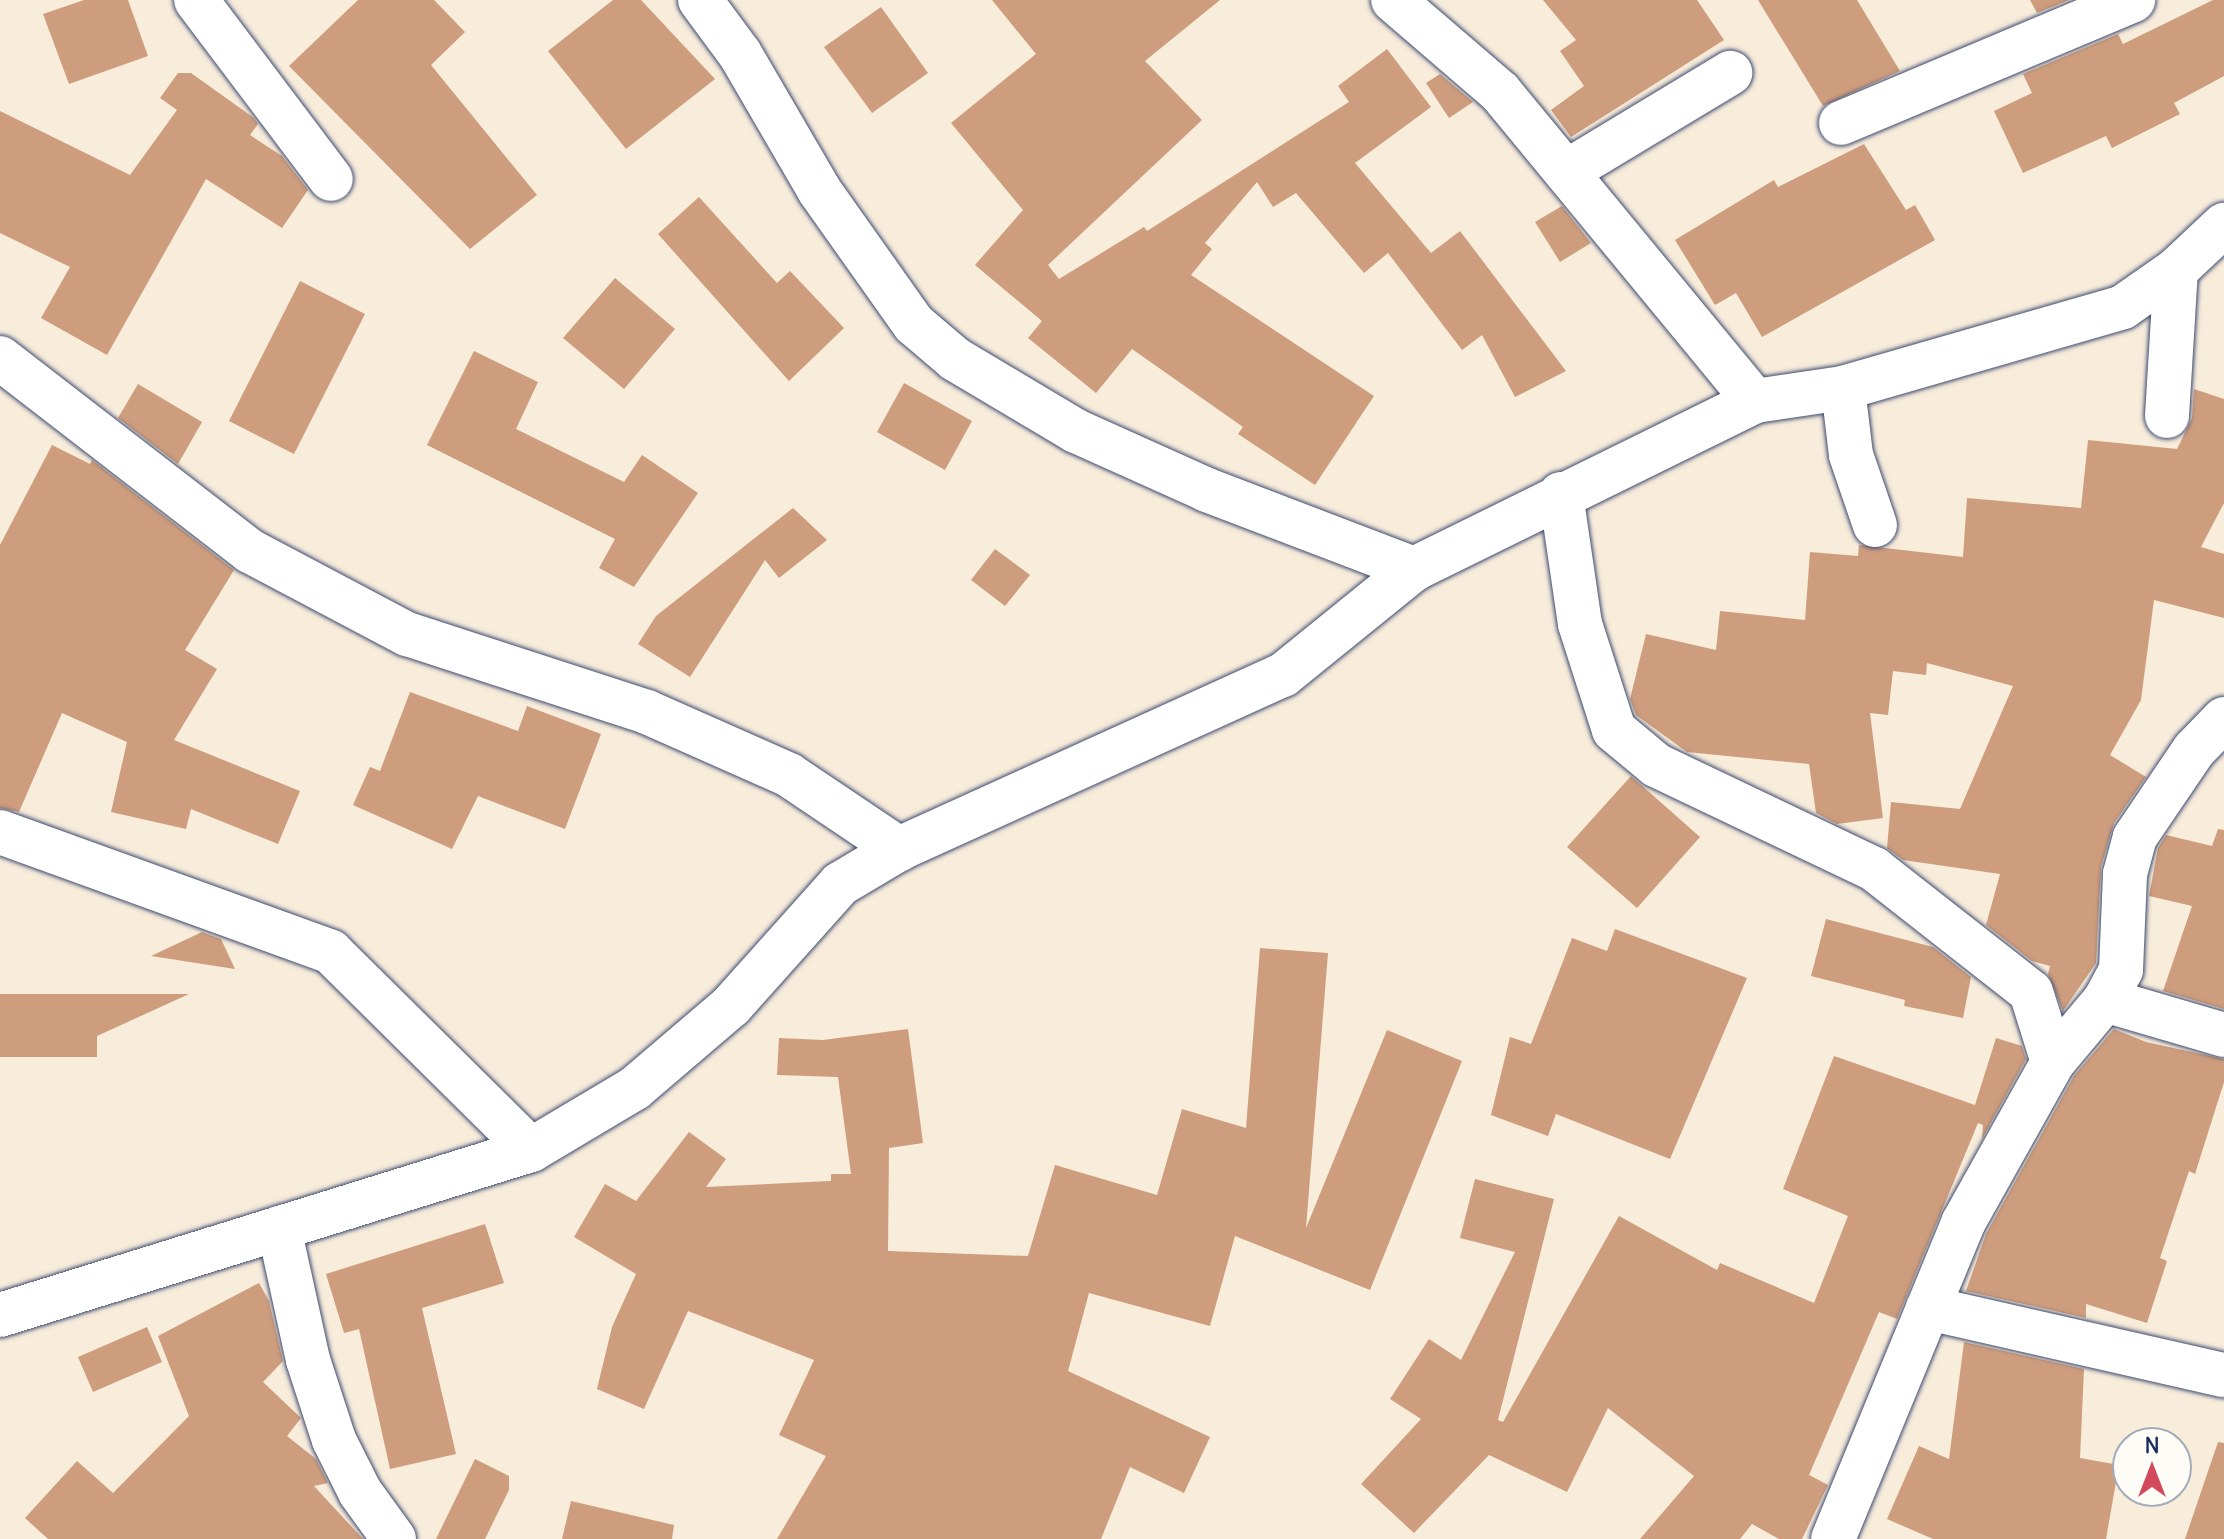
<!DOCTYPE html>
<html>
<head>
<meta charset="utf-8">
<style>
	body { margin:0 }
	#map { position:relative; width:2224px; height:1539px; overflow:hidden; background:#f8ecdb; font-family:Delius,sans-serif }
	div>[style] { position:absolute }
	.building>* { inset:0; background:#ce9d7d }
	.roads { filter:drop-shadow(0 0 2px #3c4b71) drop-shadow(0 0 2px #3c4b71) }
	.minor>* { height:44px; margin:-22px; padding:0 22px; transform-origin:22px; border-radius:22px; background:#fff }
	span { translate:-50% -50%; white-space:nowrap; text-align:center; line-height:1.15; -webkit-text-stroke:6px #fdfcf7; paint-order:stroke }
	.north { position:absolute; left:2112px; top:1427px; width:80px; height:80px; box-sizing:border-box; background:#fdfcf7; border:2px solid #a3aaba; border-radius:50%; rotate:0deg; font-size:22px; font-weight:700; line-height:32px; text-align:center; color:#1b2f5e }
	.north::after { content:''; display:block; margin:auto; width:28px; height:36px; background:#d1495b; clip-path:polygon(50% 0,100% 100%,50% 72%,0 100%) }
</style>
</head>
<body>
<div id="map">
	<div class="building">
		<div style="clip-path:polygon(84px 0,128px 0,148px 56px,69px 84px,43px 14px)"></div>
		<div style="clip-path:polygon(358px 0,434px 0,465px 32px,431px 65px,537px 195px,470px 249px,289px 66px)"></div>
		<div style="clip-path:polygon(613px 0,641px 0,715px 79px,626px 149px,548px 51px)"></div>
		<div style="clip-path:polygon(992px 0,1220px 0,1145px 61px,1202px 120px,1048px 265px,1059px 279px,1144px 227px,1147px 231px,1349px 102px,1338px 86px,1387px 49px,1431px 107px,1355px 163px,1431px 253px,1460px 231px,1566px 371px,1515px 397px,1482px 335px,1462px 350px,1388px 253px,1364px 273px,1296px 193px,1273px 207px,1257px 182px,1205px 243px,1212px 249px,1191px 275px,1374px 396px,1315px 485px,1238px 434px,1243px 427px,1132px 349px,1096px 393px,1028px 338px,1042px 321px,975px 265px,1023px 210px,951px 123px,1036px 54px)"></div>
		<div style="clip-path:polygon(1543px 0,1697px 0,1724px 40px,1571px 137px,1551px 110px,1584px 86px,1560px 51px,1576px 40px)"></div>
		<div style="clip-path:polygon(1758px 0,1857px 0,1900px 71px,1823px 106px)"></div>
		<div style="clip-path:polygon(2030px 0,2069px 0,2037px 13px)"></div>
		<div style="clip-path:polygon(2213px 0,2224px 0,2224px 76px,2174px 103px,2180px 114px,2112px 148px,2106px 136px,2023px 173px,1994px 111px,2032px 93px,2023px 74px,2118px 34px,2123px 44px)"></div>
		<div style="clip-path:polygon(881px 7px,928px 73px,872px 113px,824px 47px)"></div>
		<div style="clip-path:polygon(178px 73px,191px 73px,254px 118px,258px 124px,250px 135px,282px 156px,308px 190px,282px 228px,206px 179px,107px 355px,41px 318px,70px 267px,0 233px,0 111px,130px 175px,177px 110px,160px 98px)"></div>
		<div style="clip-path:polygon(1440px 74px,1473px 102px,1449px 118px,1426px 83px)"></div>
		<div style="clip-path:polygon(1864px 144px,1906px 210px,1915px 205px,1935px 240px,1762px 337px,1736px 293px,1715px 305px,1675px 240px,1774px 180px,1778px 187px)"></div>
		<div style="clip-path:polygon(699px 197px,777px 283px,790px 271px,844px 328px,789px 381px,658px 234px)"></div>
		<div style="clip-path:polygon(1562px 206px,1591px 243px,1560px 262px,1535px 222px)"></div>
		<div style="clip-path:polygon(615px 278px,675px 329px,624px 389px,563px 338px)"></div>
		<div style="clip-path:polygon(300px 281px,365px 314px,294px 454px,229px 421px)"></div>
		<div style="clip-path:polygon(474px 351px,538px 382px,516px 429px,624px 482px,642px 455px,698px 493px,634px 587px,599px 568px,615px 539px,427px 445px)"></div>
		<div style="clip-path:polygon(904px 383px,972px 421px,945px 470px,877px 432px)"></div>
		<div style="clip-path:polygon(138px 384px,202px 422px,178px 464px,118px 418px)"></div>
		<div style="clip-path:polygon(2194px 389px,2224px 399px,2224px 503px,2201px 547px,2224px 554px,2224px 618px,2154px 600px,2141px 700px,2110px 755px,2146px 777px,2114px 823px,2101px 867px,2096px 963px,2063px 1011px,2048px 974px,2050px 966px,2032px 961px,1986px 925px,2000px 874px,1903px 860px,1887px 848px,1891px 802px,1960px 809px,2013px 686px,1927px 663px,1926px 675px,1893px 671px,1888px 715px,1870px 713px,1883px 818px,1837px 824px,1816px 813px,1809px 764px,1687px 752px,1636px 715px,1630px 699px,1646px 634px,1716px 650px,1720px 611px,1805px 620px,1810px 552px,1858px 556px,1859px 545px,1963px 557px,1967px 498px,2081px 508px,2088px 440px,2177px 449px,2192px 418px)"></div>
		<div style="clip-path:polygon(52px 445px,90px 464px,92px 460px,234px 570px,185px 650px,217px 669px,174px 740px,300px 791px,278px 844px,191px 809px,186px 829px,111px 812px,127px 742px,62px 713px,19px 812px,0 808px,0 545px)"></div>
		<div style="clip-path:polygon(793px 508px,827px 540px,779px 578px,765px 560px,690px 677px,638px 644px,656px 616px)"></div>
		<div style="clip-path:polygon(995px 549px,1030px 575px,1005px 606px,971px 580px)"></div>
		<div style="clip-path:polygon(410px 692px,518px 731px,527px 706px,601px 734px,565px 829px,478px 796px,452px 849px,353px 805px,370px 767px,380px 771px)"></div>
		<div style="clip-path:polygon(1631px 776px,1700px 837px,1637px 908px,1567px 847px)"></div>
		<div style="clip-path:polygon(2218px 829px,2224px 830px,2224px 1009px,2163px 991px,2192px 906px,2149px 896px,2158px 848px,2166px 835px,2212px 846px)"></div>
		<div style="clip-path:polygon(1826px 919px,1933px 947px,1971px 977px,1963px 1018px,1904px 1006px,1905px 1000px,1811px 976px)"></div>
		<div style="clip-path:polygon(1615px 929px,1747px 978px,1670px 1159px,1556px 1114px,1548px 1136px,1491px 1115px,1510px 1037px,1531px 1044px,1572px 938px,1607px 951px)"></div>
		<div style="clip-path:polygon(202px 932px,221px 939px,235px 969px,151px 956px)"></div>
		<div style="clip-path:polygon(1260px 948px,1328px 953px,1306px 1228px,1387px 1030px,1462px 1061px,1370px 1290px,1235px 1236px,1210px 1326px,1089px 1293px,1068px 1371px,1210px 1437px,1184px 1493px,1130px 1467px,1101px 1539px,777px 1539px,826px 1456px,779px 1435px,814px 1360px,688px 1311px,644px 1409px,597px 1389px,612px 1327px,636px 1274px,574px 1237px,605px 1184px,636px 1201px,689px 1132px,726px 1159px,706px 1187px,831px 1181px,831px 1174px,851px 1174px,838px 1077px,777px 1075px,779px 1038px,823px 1040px,908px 1029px,923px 1143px,889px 1148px,888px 1251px,1028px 1256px,1055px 1165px,1157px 1195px,1182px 1109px,1246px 1128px)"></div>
		<div style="clip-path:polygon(0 994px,189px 994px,97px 1036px,97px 1057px,0 1057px)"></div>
		<div style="clip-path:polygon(2114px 1029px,2146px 1042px,2224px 1059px,2224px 1082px,2195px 1174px,2189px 1171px,2160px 1258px,2167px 1261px,2147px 1323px,2086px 1304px,2086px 1318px,1966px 1291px,1986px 1234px,2074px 1076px)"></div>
		<div style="clip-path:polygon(1996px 1038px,2022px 1046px,2026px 1059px,1982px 1139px,1983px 1125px,1978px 1123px,1897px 1319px,1879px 1312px,1809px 1475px,1828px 1485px,1802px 1539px,1779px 1539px,1752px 1524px,1740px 1539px,1640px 1539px,1694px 1476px,1608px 1408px,1567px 1492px,1489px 1455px,1414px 1533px,1361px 1484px,1421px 1419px,1390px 1399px,1429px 1339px,1461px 1360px,1515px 1252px,1460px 1238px,1475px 1179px,1554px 1199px,1498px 1420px,1503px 1422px,1619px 1216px,1717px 1270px,1720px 1263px,1814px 1303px,1848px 1216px,1783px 1189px,1834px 1056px,1975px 1105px)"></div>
		<div style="clip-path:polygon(485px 1224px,504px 1283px,422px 1308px,456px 1454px,390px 1469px,359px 1329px,344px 1333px,326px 1274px)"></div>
		<div style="clip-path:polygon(259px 1283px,269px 1301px,283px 1361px,263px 1382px,301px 1418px,287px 1436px,316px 1459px,328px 1483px,314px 1486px,363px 1539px,48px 1539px,25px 1518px,77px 1461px,113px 1493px,189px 1416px,158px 1336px)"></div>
		<div style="clip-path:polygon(147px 1327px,162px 1362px,93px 1392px,78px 1357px)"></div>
		<div style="clip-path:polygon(1964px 1342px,2084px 1369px,2080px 1458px,2119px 1465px,2106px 1539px,1933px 1539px,1887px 1519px,1919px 1446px,1949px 1459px)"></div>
		<div style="clip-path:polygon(2218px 1442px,2224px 1443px,2224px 1539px,2185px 1539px)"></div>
		<div style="clip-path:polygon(475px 1459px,509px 1476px,509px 1490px,485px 1539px,436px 1539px)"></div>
		<div style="clip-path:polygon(571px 1501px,674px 1525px,672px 1539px,562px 1539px)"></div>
	</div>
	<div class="roads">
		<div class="minor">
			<div style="left:196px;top:0;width:224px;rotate:53deg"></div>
			<div style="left:700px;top:0;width:67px;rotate:53.5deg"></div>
			<div style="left:740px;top:54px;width:157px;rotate:59.8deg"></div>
			<div style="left:819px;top:190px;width:164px;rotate:54.7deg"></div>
			<div style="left:914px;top:324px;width:54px;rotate:40.5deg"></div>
			<div style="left:955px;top:359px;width:141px;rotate:30.8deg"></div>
			<div style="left:1076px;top:431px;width:144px;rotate:24.2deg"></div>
			<div style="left:1207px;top:490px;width:222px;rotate:20.9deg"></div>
			<div style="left:1393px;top:0;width:141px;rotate:40.7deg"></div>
			<div style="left:1500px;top:92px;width:401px;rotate:50.5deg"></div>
			<div style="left:1841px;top:123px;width:317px;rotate:-22.8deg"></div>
			<div style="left:1566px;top:172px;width:192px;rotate:-31.1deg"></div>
			<div style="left:0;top:358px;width:316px;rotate:37.7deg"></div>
			<div style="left:250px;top:551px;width:178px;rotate:27.9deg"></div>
			<div style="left:407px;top:634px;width:252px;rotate:18deg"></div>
			<div style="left:647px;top:712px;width:155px;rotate:23.9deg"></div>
			<div style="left:789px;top:775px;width:133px;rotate:33.9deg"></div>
			<div style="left:1843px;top:388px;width:67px;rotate:83.2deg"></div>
			<div style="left:1851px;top:455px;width:74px;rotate:71.1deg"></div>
			<div style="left:2167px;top:416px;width:146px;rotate:-86.5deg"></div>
			<div style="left:1561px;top:494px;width:131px;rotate:81.7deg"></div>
			<div style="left:1580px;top:624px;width:111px;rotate:72.2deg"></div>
			<div style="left:1614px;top:730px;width:55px;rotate:39.8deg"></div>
			<div style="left:1656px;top:765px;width:242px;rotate:25.5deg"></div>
			<div style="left:1874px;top:869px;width:199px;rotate:38.1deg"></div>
			<div style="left:2031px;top:992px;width:73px;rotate:72.6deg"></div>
			<div style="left:0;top:832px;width:352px;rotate:19.9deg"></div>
			<div style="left:331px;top:952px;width:281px;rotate:44.7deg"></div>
			<div style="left:2105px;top:1000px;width:124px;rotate:16.4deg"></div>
			<div style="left:279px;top:1228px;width:135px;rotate:77.6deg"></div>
			<div style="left:308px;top:1360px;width:84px;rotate:72deg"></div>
			<div style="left:334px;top:1440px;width:58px;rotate:63.4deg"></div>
			<div style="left:360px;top:1492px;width:58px;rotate:54.1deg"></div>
			<div style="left:1928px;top:1308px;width:303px;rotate:12.8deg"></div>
			<div style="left:0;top:1315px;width:556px;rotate:-17.26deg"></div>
			<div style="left:531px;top:1150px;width:121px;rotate:-30.8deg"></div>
			<div style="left:635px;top:1088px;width:126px;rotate:-40.5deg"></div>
			<div style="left:731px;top:1006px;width:164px;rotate:-48.2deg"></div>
			<div style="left:840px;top:884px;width:69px;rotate:-30.7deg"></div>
			<div style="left:899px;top:849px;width:422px;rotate:-24.4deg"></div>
			<div style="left:1283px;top:675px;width:169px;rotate:-39deg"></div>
			<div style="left:1414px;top:569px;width:380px;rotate:-26.2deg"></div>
			<div style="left:1755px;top:401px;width:89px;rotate:-8.4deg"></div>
			<div style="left:1843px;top:388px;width:291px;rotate:-16.1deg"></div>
			<div style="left:2123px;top:307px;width:65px;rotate:-34.9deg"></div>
			<div style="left:2176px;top:270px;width:66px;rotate:-43.2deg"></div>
			<div style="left:1833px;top:1539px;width:342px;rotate:-67.6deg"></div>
			<div style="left:1963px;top:1223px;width:184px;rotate:-60.8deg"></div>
			<div style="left:2053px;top:1062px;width:81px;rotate:-50deg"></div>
			<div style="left:2105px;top:1000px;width:34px;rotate:-62deg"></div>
			<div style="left:2121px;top:970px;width:96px;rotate:-87.6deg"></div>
			<div style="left:2125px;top:874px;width:38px;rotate:-75deg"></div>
			<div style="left:2135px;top:837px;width:105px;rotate:-55.9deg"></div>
			<div style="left:2194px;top:750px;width:43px;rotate:-45.9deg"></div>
		</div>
	</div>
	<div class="north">N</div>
</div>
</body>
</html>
